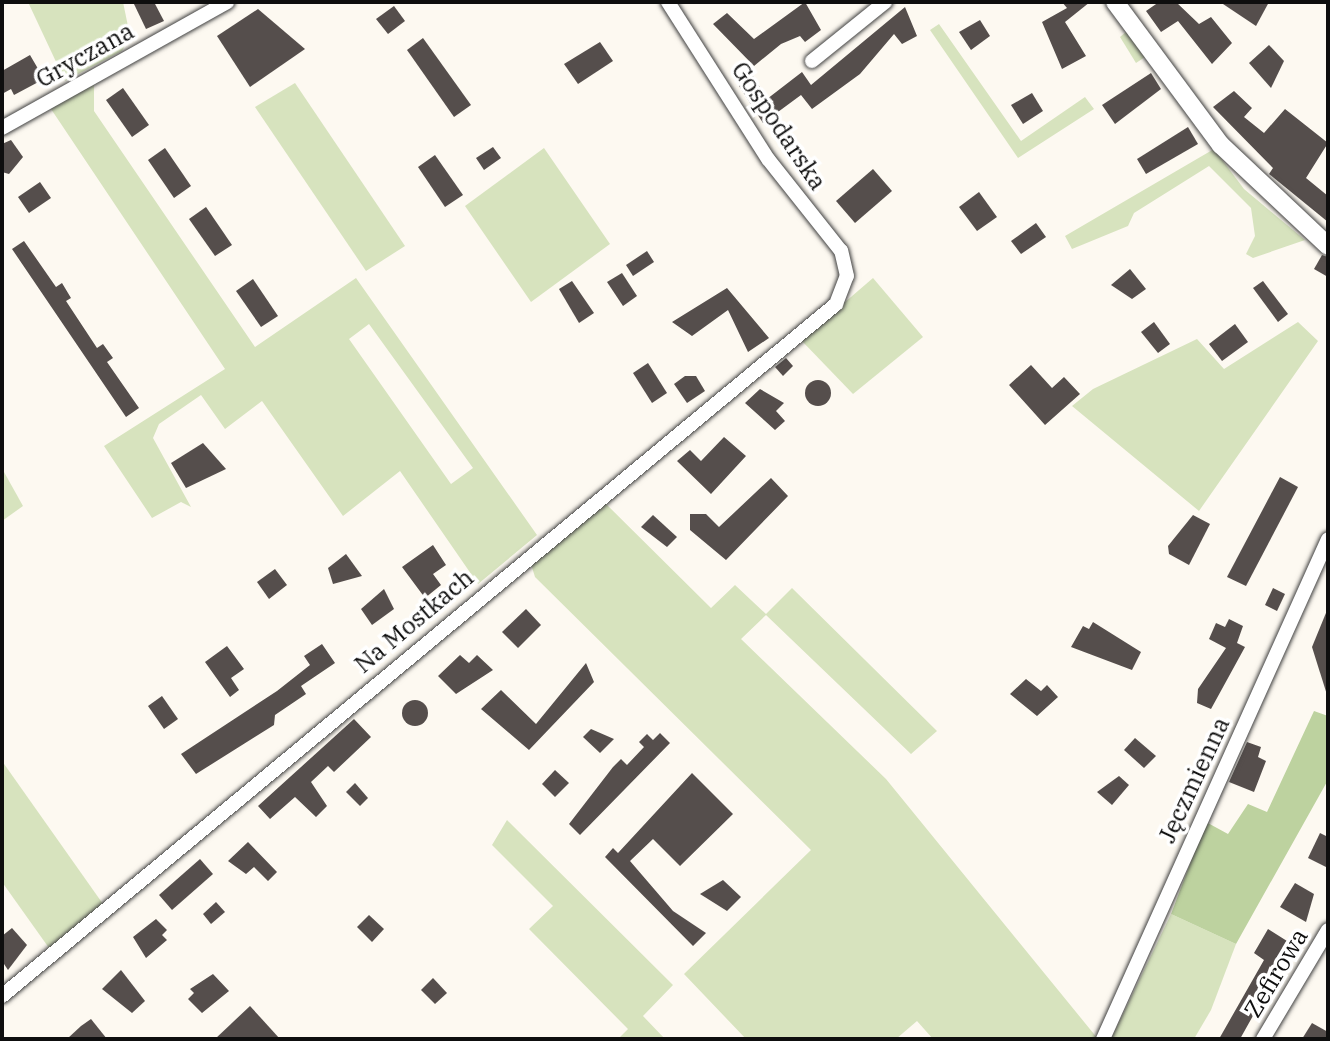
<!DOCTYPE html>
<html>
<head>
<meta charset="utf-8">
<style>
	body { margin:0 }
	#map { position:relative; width:1330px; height:1041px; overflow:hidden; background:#fdf9f1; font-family:"IBM Plex Serif",serif }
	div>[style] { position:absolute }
	.green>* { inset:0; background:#d7e3be }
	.forest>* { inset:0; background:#bdd29f }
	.building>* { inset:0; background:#554e4c }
	.round { border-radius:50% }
	.roads { filter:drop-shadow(0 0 2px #414141) drop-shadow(0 0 2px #414141) }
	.minor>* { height:14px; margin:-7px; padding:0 7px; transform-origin:7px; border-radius:7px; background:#fff }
	.tertiary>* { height:18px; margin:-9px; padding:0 9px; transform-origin:9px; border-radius:9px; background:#fff }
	span { translate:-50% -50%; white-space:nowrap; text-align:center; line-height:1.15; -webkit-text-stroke:7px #fff; paint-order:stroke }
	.street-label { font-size:24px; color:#0e0e0e }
	.frame { position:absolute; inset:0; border:4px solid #0e0e0e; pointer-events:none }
</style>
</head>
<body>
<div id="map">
	<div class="green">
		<div style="clip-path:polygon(28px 2px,123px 2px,130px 36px,122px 51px,65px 81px)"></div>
		<div style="clip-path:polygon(939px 24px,1021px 141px,1085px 97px,1094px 109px,1018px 158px,930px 30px)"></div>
		<div style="clip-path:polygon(1126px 32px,1145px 57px,1136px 63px,1120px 37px)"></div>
		<div style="clip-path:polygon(295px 83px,405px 246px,366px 271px,255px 107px)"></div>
		<div style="clip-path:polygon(evenodd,94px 85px,94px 111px,255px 347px,356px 278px,537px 535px,478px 584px,400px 471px,343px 516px,262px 401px,225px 429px,201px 395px,159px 424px,153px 438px,191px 507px,181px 502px,152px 518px,104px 446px,225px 369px,49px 106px,94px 85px,369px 324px,473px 468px,451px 484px,349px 339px,369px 324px)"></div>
		<div style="clip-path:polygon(544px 148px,610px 244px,531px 302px,465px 206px)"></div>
		<div style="clip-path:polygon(1214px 149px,1244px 189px,1305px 240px,1253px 258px,1246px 254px,1255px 236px,1251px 208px,1209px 166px,1134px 213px,1128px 226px,1072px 249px,1065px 236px)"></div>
		<div style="clip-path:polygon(873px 278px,923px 337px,853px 394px,801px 340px)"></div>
		<div style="clip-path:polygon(1298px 322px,1318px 341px,1199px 511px,1072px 406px,1093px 389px,1197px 339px,1224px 369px)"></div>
		<div style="clip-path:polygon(4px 472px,23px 506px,2px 521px,2px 486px)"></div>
		<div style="clip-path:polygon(601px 499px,711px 608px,735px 585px,766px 614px,792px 588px,937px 731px,911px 754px,766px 615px,741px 639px,886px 779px,1098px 1039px,933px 1039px,917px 1021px,896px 1039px,746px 1039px,684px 974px,811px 850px,535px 577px,531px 564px)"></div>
		<div style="clip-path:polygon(2px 761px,103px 904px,49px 948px,2px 882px)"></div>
		<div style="clip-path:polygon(507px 820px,673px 985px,643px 1016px,665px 1039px,618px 1039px,628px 1029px,529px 929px,553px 906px,492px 845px)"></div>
		<div style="clip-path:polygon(1171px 914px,1236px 944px,1211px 1010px,1194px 1039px,1111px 1039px)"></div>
	</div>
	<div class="forest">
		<div style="clip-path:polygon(1314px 711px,1328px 716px,1328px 780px,1236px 944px,1171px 914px,1206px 822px,1228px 834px,1248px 804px,1267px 812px)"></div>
	</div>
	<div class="building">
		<div style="clip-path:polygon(133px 2px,154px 2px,164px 21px,146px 29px)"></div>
		<div style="clip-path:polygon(805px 2px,821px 30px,805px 42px,800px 36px,781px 44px,754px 66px,713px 24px,727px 13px,754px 39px)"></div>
		<div style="clip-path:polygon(1062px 2px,1090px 2px,1065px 22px,1086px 56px,1062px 69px,1042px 22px,1067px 8px)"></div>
		<div style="clip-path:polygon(1159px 2px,1176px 2px,1199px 24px,1211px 17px,1232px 43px,1212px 64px,1178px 21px,1161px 32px,1146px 11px)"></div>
		<div style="clip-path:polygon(1220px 2px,1269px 2px,1256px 26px)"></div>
		<div style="clip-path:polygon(394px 6px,405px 21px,388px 34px,376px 19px)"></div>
		<div style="clip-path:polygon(905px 7px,917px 36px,902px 44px,894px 34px,860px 74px,812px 109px,801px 95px,763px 123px,739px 86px,753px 76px,767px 99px,802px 72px,811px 85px)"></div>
		<div style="clip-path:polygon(258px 9px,305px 49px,250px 87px,217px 36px)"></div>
		<div style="clip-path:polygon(980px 20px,990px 36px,971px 50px,959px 32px)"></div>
		<div style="clip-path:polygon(423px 38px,471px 105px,454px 117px,407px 50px)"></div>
		<div style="clip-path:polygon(600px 42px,613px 61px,578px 84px,564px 64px)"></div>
		<div style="clip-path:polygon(1269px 45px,1284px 61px,1271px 88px,1249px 63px)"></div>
		<div style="clip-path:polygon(30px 55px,44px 79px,14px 95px,11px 89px,2px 94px,2px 71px)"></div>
		<div style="clip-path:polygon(1151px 73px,1161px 89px,1115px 124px,1102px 105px)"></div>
		<div style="clip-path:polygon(123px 88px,149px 125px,132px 137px,106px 100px)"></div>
		<div style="clip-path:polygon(1234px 91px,1252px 108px,1244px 117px,1264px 133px,1285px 109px,1328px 143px,1306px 178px,1328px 196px,1328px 222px,1269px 174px,1273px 168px,1213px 107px)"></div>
		<div style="clip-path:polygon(1032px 93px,1043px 111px,1023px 124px,1011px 105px)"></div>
		<div style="clip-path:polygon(1188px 127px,1198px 144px,1146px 174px,1137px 159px)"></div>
		<div style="clip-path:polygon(11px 140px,23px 157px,9px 174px,2px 172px,2px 144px)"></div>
		<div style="clip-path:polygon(493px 147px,501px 158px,484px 170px,476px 158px)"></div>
		<div style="clip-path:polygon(165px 148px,191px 186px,174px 198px,148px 160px)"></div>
		<div style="clip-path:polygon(435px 155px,463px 195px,445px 207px,418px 167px)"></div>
		<div style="clip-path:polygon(873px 169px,892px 191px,855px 223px,836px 201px)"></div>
		<div style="clip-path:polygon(40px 182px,51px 198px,29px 213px,18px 197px)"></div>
		<div style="clip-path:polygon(979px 192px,997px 217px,977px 231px,959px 207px)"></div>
		<div style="clip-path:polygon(206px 207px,232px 245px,215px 256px,189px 219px)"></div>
		<div style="clip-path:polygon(1036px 223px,1046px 237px,1021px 254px,1011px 241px)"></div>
		<div style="clip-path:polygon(24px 241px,56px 287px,62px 283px,71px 298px,66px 301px,97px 348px,103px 344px,113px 358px,107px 362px,139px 408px,126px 417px,12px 249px)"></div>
		<div style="clip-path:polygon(647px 251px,654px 262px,633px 276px,626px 265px)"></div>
		<div style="clip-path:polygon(1322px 255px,1328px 257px,1328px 277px,1314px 269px)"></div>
		<div style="clip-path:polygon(1130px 269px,1146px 289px,1132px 299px,1111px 285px)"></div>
		<div style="clip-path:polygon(622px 273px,637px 296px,623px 306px,607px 282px)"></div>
		<div style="clip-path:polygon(253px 279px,278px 316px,261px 327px,236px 291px)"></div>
		<div style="clip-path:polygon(572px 281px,594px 313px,579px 323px,559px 289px)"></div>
		<div style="clip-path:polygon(1263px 281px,1288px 314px,1278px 322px,1253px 288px)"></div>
		<div style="clip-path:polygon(727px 288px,769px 338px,748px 352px,728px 310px,692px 336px,672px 322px)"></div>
		<div style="clip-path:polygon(1154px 322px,1170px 344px,1158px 353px,1141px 332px)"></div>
		<div style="clip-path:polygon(1235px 324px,1248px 342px,1222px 361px,1209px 344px)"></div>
		<div style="clip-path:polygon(786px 358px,793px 366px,783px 376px,775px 367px)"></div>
		<div style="clip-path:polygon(648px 363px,667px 393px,652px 403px,633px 373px)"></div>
		<div style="clip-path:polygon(1031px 365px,1052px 388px,1064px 377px,1080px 394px,1045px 425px,1009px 385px)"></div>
		<div style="clip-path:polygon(685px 376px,696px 376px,705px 391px,687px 403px,674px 384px)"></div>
		<div class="round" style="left:805px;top:380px;width:26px;height:26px"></div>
		<div style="clip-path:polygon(760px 389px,784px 403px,776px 411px,785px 421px,775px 430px,745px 403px)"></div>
		<div style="clip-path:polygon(724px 437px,746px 456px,711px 494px,677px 461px,690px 450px,701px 461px)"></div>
		<div style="clip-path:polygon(203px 443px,226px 469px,186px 488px,171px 463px)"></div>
		<div style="clip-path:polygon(1280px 477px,1298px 487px,1246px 586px,1227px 577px)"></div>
		<div style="clip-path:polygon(771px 478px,788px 496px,726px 560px,690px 530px,690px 514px,706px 514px,719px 527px)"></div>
		<div style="clip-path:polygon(653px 515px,677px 537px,667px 547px,641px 527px)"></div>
		<div style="clip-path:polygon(1193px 515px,1210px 524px,1189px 565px,1169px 554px,1168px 546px)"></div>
		<div style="clip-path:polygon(433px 545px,446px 565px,433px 574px,441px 585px,425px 598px,402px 567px)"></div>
		<div style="clip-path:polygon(346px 554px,362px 576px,333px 584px,328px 568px)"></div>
		<div style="clip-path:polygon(275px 569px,287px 585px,269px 599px,257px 582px)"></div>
		<div style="clip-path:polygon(1273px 588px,1285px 594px,1277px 611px,1265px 605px)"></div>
		<div style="clip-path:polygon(384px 589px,394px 609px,372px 625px,361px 609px)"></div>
		<div style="clip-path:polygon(1328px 608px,1328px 698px,1312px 647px)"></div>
		<div style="clip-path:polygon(526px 609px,541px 625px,518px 648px,502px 632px)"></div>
		<div style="clip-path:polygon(1229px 619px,1243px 626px,1237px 643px,1245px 647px,1211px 709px,1197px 703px,1198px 689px,1226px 648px,1209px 639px,1216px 623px,1225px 627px)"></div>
		<div style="clip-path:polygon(1093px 622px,1141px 652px,1132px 670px,1071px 647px,1083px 626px,1089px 629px)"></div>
		<div style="clip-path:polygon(322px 644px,335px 663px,301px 686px,306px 694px,275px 715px,274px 725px,196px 774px,181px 754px,277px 691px,310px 665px,304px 656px)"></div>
		<div style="clip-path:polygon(227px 646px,244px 669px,231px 678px,239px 690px,230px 697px,205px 662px)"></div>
		<div style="clip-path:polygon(460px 655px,469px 663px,477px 655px,493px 670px,456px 694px,438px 676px)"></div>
		<div style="clip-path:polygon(586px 663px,594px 682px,529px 750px,481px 709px,501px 690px,536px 724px)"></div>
		<div style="clip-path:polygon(1026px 679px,1041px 691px,1047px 685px,1058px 697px,1037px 716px,1010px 694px)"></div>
		<div style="clip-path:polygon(162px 696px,178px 719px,164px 729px,148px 706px)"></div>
		<div class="round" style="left:402px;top:700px;width:26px;height:26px"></div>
		<div style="clip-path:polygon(354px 719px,371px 737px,334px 772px,328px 766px,311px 782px,327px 806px,316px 817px,295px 797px,270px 819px,258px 806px)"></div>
		<div style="clip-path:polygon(591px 729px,614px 739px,600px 753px,583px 737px)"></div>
		<div style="clip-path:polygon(660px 733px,670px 743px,580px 835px,569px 824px,613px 767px,621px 759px,627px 765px,644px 747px,639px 742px,647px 734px,653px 740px)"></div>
		<div style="clip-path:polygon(1135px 738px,1156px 756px,1144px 768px,1124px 750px)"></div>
		<div style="clip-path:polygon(1247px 742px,1261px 747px,1258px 757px,1266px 761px,1254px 792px,1229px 782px)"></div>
		<div style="clip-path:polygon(555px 770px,569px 783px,555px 797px,542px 784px)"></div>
		<div style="clip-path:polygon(692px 773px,733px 814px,680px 866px,653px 839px,630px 861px,673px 911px,706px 933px,693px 946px,605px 857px,613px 848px,618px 853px)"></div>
		<div style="clip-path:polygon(1119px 776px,1129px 785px,1112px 805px,1097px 792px)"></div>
		<div style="clip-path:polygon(355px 783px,368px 798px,360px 806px,346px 792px)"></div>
		<div style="clip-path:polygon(1320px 833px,1328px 837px,1328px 868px,1308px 858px)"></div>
		<div style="clip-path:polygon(248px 842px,277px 872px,268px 881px,254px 867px,246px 874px,228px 861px)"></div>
		<div style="clip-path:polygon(200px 859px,213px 874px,172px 910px,159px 895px)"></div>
		<div style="clip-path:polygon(723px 880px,741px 897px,727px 911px,700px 894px)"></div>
		<div style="clip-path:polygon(1295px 883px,1314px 894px,1306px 922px,1280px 907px)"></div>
		<div style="clip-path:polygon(216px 902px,225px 912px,211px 924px,203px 914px)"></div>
		<div style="clip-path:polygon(369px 915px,384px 929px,372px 942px,357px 927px)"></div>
		<div style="clip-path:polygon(156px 919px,167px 930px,162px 935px,167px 940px,146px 958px,133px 937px)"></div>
		<div style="clip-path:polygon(12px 928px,27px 945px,8px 970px,2px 961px,2px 936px)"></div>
		<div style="clip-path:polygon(1268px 929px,1287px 941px,1281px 951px,1287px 955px,1240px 1039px,1219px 1039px,1264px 960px,1254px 953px)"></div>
		<div style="clip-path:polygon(121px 970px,145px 1001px,132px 1013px,102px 989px)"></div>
		<div style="clip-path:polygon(213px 974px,229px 991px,202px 1013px,188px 999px,194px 993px,190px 989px)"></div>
		<div style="clip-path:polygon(433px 978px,447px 993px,435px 1004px,421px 990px)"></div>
		<div style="clip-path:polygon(250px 1006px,280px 1039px,215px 1039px)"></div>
		<div style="clip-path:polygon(91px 1019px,107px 1039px,67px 1039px,81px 1026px)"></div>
		<div style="clip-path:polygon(1312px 1023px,1328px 1032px,1328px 1039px,1302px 1039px)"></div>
	</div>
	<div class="roads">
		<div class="minor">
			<div style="left:812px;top:61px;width:94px;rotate:-38.9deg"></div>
			<div style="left:2px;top:128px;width:258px;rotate:-29.2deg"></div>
			<div style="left:2px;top:996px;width:1084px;rotate:-39.68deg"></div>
			<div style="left:836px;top:304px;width:30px;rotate:-69deg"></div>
			<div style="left:847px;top:276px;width:26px;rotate:-103deg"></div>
			<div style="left:841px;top:251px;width:117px;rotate:-128.4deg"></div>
			<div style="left:768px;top:159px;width:186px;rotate:-122.5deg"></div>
			<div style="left:1103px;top:1039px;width:548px;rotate:-65.77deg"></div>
			<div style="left:1263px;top:1039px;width:127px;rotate:-59.2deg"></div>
		</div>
		<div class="tertiary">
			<div style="left:1115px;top:2px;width:178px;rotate:53.5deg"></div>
			<div style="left:1221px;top:145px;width:147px;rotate:43.3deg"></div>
		</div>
	</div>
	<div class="street-label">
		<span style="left:85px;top:55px;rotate:-29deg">Gryczana</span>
		<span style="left:779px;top:126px;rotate:56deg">Gospodarska</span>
		<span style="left:414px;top:621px;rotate:-40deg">Na Mostkach</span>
		<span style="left:1194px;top:780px;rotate:-65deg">Jęczmienna</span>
		<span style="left:1276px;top:973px;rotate:-59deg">Zefirowa</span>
	</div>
	<div class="frame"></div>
</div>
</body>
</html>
